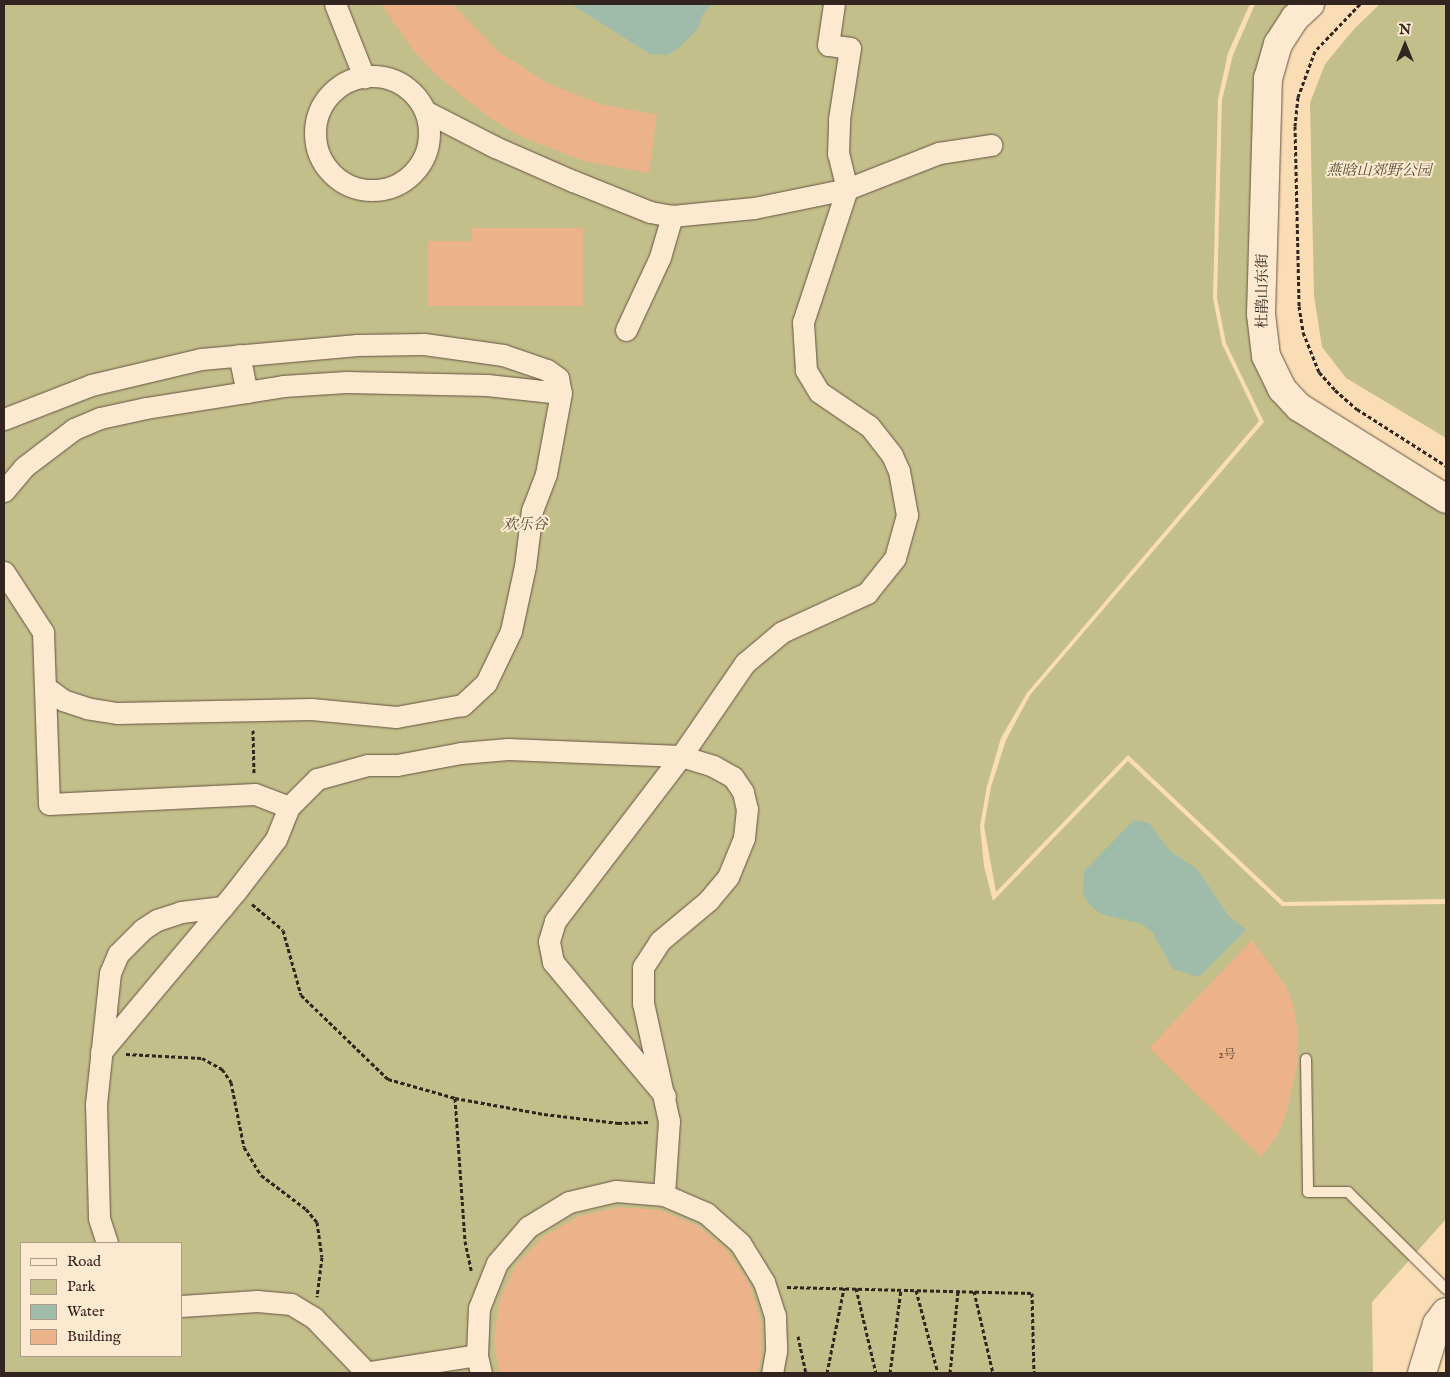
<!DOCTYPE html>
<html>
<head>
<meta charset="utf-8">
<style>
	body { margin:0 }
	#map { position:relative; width:1450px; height:1377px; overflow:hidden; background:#faddb5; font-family:"IM FELL English","Noto Serif SC",serif }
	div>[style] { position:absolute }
	.green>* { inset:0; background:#c3bf8a }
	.water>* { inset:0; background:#9fbcaa }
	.building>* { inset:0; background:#ecb28a }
	.path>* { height:3px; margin-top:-1.5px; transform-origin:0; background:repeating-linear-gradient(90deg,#32251f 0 4px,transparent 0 6.5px) }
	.roads { filter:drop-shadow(0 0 1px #645344) drop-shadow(0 0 1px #645344) }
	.lane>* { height:10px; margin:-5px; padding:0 5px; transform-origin:5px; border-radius:5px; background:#fce9cf }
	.street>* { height:21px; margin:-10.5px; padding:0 10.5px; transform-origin:10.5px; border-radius:10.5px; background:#fce9cf }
	.street>.ring { margin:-10.5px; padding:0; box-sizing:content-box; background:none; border:21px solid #fce9cf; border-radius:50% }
	.secondary>* { height:28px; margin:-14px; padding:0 14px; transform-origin:14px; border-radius:14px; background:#fce9cf }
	span { translate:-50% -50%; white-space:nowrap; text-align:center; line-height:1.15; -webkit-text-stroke:4px #fce9cf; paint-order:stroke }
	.number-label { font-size:12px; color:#60483a }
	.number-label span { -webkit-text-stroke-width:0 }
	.park-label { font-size:15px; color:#564c3a; font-style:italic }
	.street-label { font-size:15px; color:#32251f }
	.frame { position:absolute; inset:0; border:5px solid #32251f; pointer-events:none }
	.legend { position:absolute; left:20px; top:1242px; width:162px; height:115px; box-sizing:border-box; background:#fce9cf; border:1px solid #ab9b89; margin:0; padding:6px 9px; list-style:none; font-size:15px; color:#32251f }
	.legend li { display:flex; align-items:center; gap:10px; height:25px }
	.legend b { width:25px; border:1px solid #ab9b89 }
	.north { position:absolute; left:1380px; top:20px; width:50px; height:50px; -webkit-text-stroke:4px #fce9cf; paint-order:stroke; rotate:0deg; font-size:14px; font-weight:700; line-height:20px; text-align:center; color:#32251f }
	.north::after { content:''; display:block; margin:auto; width:18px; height:22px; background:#32251f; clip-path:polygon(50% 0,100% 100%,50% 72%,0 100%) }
</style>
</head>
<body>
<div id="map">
	<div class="green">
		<div style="clip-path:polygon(evenodd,4px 4px,1250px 4px,1228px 53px,1218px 99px,1213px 298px,1222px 344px,1259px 421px,1027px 693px,1001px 738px,987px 786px,980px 826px,984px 866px,993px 901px,1128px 761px,1282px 906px,1446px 904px,1446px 1219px,1372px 1302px,1373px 1373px,4px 1373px,4px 4px,21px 1243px,181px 1243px,181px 1356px,21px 1356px,21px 1243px)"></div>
		<div style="clip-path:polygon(1255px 4px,1303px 4px,1282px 28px,1268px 375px,1446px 504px,1446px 899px,1284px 902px,1128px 755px,996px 892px,984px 826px,991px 787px,1006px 740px,1030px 695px,1264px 422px,1226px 343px,1217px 298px,1222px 100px,1233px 55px)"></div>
		<div style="clip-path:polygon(1380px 4px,1446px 4px,1446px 438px,1346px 378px,1322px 347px,1314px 296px,1310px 103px,1325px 64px,1355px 28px)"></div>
	</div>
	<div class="water">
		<div style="clip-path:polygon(571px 4px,712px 4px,703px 14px,698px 29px,679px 48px,667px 55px,650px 54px)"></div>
		<div style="clip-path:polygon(1134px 820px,1149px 823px,1170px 851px,1198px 870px,1228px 915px,1246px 930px,1199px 977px,1173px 969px,1152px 932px,1142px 924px,1101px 914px,1090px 905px,1083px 894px,1084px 871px)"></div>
	</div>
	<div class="building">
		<div style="clip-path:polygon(381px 4px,452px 4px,499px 52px,547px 83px,600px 104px,657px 115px,649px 173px,584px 161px,520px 136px,490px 118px,436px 75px,413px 50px)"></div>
		<div style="clip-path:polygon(472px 228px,583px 228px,583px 306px,428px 306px,428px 241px,472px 241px)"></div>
		<div style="clip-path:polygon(1252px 940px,1286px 986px,1294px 1008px,1298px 1034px,1298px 1063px,1286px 1114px,1277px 1136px,1261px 1157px,1149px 1048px)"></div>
		<div style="clip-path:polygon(619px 1207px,659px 1210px,697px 1225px,727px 1250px,749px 1283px,761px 1321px,761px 1360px,757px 1373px,499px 1373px,494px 1342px,499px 1302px,516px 1265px,544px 1236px,579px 1216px)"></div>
	</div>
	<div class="path">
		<div style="left:1360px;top:4px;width:65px;rotate:133.8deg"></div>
		<div style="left:1315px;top:51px;width:49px;rotate:110.3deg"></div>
		<div style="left:1298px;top:97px;width:29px;rotate:96deg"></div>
		<div style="left:1295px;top:126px;width:180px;rotate:88.7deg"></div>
		<div style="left:1299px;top:306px;width:26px;rotate:81deg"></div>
		<div style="left:1303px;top:332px;width:43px;rotate:68.2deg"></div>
		<div style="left:1319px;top:372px;width:24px;rotate:48deg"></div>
		<div style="left:1335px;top:390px;width:29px;rotate:41deg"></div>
		<div style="left:1357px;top:409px;width:106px;rotate:32.6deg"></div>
		<div style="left:253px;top:730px;width:43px;rotate:88.7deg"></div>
		<div style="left:252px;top:904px;width:40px;rotate:40deg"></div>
		<div style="left:283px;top:930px;width:67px;rotate:74.5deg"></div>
		<div style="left:301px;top:995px;width:121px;rotate:44deg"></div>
		<div style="left:388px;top:1079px;width:70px;rotate:15.8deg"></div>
		<div style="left:455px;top:1098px;width:90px;rotate:10.2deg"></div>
		<div style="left:544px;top:1114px;width:75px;rotate:6.9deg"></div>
		<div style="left:618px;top:1123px;width:30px;rotate:-2deg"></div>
		<div style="left:126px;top:1054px;width:76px;rotate:3deg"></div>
		<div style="left:202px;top:1058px;width:23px;rotate:29deg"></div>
		<div style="left:222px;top:1069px;width:16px;rotate:55deg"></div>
		<div style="left:231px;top:1082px;width:66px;rotate:78.7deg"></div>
		<div style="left:244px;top:1147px;width:33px;rotate:59deg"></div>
		<div style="left:261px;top:1175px;width:56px;rotate:37.1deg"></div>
		<div style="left:306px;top:1209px;width:17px;rotate:50deg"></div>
		<div style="left:317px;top:1222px;width:35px;rotate:82deg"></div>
		<div style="left:322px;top:1257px;width:40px;rotate:97.1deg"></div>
		<div style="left:455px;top:1098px;width:143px;rotate:86deg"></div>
		<div style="left:465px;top:1241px;width:30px;rotate:78deg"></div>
		<div style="left:787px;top:1287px;width:245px;rotate:1.4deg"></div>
		<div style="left:1032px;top:1293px;width:80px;rotate:88.6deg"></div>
		<div style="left:856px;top:1288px;width:87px;rotate:76.8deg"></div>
		<div style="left:916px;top:1290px;width:86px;rotate:75.2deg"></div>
		<div style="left:974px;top:1291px;width:84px;rotate:77deg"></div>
		<div style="left:798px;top:1336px;width:38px;rotate:78deg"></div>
		<div style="left:827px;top:1373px;width:87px;rotate:-78.7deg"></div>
		<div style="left:890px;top:1373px;width:84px;rotate:-82.5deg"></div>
		<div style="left:950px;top:1373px;width:82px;rotate:-84.4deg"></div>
	</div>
	<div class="roads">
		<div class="lane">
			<div style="left:1306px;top:1059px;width:133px;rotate:89.1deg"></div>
			<div style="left:1308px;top:1192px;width:40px"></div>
			<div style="left:1348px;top:1192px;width:138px;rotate:44.7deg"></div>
		</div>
		<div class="street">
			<div style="left:335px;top:4px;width:79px;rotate:68.3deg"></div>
			<div class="ring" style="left:315px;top:76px;width:93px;height:93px"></div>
			<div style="left:425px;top:111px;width:79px;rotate:27.2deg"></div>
			<div style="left:495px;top:147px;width:85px;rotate:23.6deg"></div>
			<div style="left:573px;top:181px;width:83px;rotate:21.9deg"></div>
			<div style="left:650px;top:212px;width:22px;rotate:10deg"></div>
			<div style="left:672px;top:216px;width:82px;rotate:-5.6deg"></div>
			<div style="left:754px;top:208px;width:95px;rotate:-11.5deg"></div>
			<div style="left:847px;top:189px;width:36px;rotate:-104deg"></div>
			<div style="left:838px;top:154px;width:35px;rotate:-88deg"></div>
			<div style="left:839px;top:119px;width:72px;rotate:-81.2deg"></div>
			<div style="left:850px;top:48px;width:22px;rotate:-172deg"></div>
			<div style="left:828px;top:45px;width:41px;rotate:-81.7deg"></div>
			<div style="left:626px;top:330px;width:81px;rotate:-65deg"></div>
			<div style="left:660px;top:257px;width:43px;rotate:-73.7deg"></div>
			<div style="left:239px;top:355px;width:38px;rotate:78deg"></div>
			<div style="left:4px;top:419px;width:93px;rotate:-21.3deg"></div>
			<div style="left:91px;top:385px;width:113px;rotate:-13.3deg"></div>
			<div style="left:201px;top:359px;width:157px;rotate:-5.1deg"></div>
			<div style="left:357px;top:345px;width:67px;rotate:-0.9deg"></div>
			<div style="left:424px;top:344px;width:80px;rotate:7.9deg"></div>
			<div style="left:503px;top:355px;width:46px;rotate:18.8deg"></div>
			<div style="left:547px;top:370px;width:14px;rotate:36deg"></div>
			<div style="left:558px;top:378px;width:15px;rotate:79deg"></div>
			<div style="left:561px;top:393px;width:82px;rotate:100.5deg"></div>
			<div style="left:546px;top:474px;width:39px;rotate:111deg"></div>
			<div style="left:532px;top:510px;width:56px;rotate:97.1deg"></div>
			<div style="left:525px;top:566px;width:66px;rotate:102.2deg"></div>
			<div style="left:511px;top:631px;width:58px;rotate:115.7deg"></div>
			<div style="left:486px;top:683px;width:33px;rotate:137deg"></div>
			<div style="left:462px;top:705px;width:67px;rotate:169.7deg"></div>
			<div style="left:396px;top:717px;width:85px;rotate:-174.6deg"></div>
			<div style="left:311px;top:709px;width:194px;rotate:178.8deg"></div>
			<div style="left:117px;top:713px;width:30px;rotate:-171deg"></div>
			<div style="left:87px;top:708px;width:25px;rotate:-162deg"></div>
			<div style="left:63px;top:700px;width:22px;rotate:-144deg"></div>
			<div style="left:4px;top:491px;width:31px;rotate:-50deg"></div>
			<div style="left:24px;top:467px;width:63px;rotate:-37.2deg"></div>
			<div style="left:74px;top:429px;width:28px;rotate:-23deg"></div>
			<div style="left:100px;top:418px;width:47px;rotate:-12.3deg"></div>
			<div style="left:146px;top:408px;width:139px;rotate:-9.1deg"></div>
			<div style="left:283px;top:386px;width:63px;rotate:-3.6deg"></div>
			<div style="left:346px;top:382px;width:141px;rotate:1.2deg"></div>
			<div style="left:487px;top:385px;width:74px;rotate:6.2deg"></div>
			<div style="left:4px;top:572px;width:72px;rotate:57deg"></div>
			<div style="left:43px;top:632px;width:172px;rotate:88deg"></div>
			<div style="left:49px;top:804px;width:206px;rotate:-2.8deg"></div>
			<div style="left:255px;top:794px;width:36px;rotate:21deg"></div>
			<div style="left:101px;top:1052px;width:210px;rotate:-50deg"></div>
			<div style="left:236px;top:891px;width:66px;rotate:-52.4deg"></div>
			<div style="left:276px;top:839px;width:35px;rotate:-68deg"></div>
			<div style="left:289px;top:807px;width:40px;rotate:-45deg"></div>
			<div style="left:317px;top:779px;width:53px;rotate:-15.4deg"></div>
			<div style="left:368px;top:765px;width:29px"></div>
			<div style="left:397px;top:765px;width:65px;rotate:-10.6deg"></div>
			<div style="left:461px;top:753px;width:47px;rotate:-4.9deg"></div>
			<div style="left:508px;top:749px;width:173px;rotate:2.3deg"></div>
			<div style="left:681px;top:756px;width:34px;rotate:17deg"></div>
			<div style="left:713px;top:766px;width:23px;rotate:29deg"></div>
			<div style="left:733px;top:777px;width:18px;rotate:56deg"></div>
			<div style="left:743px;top:792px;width:17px;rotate:77deg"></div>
			<div style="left:747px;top:809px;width:29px;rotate:96deg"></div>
			<div style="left:744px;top:838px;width:42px;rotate:112.3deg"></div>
			<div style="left:728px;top:877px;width:30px;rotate:130deg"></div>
			<div style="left:709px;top:900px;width:64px;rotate:140.1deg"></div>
			<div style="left:660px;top:941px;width:31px;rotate:123deg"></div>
			<div style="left:643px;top:967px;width:36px;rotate:90deg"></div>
			<div style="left:643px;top:1003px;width:121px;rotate:77.6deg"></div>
			<div style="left:669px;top:1121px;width:74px;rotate:93.9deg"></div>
			<div style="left:665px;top:1096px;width:175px;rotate:-129.9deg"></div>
			<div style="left:553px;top:962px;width:21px;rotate:-101deg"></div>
			<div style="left:549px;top:941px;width:21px;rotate:-73deg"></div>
			<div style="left:555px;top:921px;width:208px;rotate:-52.6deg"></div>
			<div style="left:681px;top:756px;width:113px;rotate:-55.5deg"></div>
			<div style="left:745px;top:663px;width:48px;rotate:-40deg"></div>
			<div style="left:782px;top:632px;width:94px;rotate:-24.6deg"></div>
			<div style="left:867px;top:593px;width:45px;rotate:-51.3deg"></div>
			<div style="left:895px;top:558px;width:45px;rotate:-74.4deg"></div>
			<div style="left:907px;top:515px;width:45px;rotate:-100.3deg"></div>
			<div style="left:899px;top:471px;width:17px;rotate:-114deg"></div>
			<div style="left:892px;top:455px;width:37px;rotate:-128deg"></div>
			<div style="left:869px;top:426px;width:60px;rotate:-145.8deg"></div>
			<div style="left:819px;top:392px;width:26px;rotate:-121deg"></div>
			<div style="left:806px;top:370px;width:48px;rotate:-93.6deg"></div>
			<div style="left:803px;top:322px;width:140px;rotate:-71.7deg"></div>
			<div style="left:847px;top:189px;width:99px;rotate:-21.4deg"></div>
			<div style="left:939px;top:153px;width:53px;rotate:-8.7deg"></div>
			<div style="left:107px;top:1243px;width:26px;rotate:-108deg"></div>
			<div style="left:99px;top:1218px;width:114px;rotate:-91.5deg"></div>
			<div style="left:96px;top:1104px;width:132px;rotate:-83.9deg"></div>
			<div style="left:110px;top:973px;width:21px;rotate:-67deg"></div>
			<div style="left:118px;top:954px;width:35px;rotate:-45deg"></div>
			<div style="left:143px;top:929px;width:17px;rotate:-33deg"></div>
			<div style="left:157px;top:920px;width:25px;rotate:-18deg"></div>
			<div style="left:181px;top:912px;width:42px;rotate:-6.8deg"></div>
			<div style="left:181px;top:1306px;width:76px;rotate:-3.8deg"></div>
			<div style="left:257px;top:1301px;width:34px;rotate:5deg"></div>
			<div style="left:291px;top:1304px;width:27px;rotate:31deg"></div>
			<div style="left:314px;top:1318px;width:76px;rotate:46.1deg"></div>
			<div style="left:363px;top:1373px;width:115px;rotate:-9deg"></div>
			<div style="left:481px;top:1373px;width:18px;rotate:-103deg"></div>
			<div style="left:477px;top:1355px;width:47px;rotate:-87.6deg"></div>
			<div style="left:479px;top:1308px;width:48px;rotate:-68.2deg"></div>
			<div style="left:497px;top:1263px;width:48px;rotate:-49.3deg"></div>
			<div style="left:528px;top:1227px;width:48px;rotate:-31.4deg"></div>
			<div style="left:569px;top:1202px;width:48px;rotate:-13.2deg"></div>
			<div style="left:616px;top:1191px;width:48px;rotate:4.8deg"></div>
			<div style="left:664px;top:1195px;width:46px;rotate:23.2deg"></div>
			<div style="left:706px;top:1213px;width:45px;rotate:41.4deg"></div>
			<div style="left:740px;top:1243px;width:46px;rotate:58.4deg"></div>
			<div style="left:764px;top:1282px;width:36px;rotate:72deg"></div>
			<div style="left:775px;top:1316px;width:35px;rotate:88deg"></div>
			<div style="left:776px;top:1351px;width:22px;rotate:100deg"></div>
		</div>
		<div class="secondary">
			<div style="left:1310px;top:4px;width:21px;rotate:137deg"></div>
			<div style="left:1295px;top:18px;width:31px;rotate:123deg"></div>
			<div style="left:1278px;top:44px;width:35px;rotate:106deg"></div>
			<div style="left:1268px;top:78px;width:236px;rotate:91.7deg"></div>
			<div style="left:1261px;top:314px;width:42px;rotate:83.2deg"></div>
			<div style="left:1266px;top:356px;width:37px;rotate:64deg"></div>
			<div style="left:1282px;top:389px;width:25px;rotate:47deg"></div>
			<div style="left:1299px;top:407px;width:173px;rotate:32deg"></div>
			<div style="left:1422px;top:1373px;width:51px;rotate:-73deg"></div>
			<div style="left:1437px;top:1324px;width:15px;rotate:-53deg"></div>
		</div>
	</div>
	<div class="number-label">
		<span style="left:1227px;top:1055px">2号</span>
	</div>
	<div class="park-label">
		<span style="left:1379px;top:171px">燕晗山郊野公园</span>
		<span style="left:525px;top:525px">欢乐谷</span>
	</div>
	<div class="street-label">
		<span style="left:1263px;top:291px;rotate:-90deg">杜鹃山东街</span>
	</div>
	<div class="frame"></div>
	<ul class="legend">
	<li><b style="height:6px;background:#fce9cf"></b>Road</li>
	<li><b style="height:14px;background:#c3bf8a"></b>Park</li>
	<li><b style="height:14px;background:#9fbcaa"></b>Water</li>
	<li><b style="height:14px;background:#ecb28a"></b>Building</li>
	</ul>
	<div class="north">N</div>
</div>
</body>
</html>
